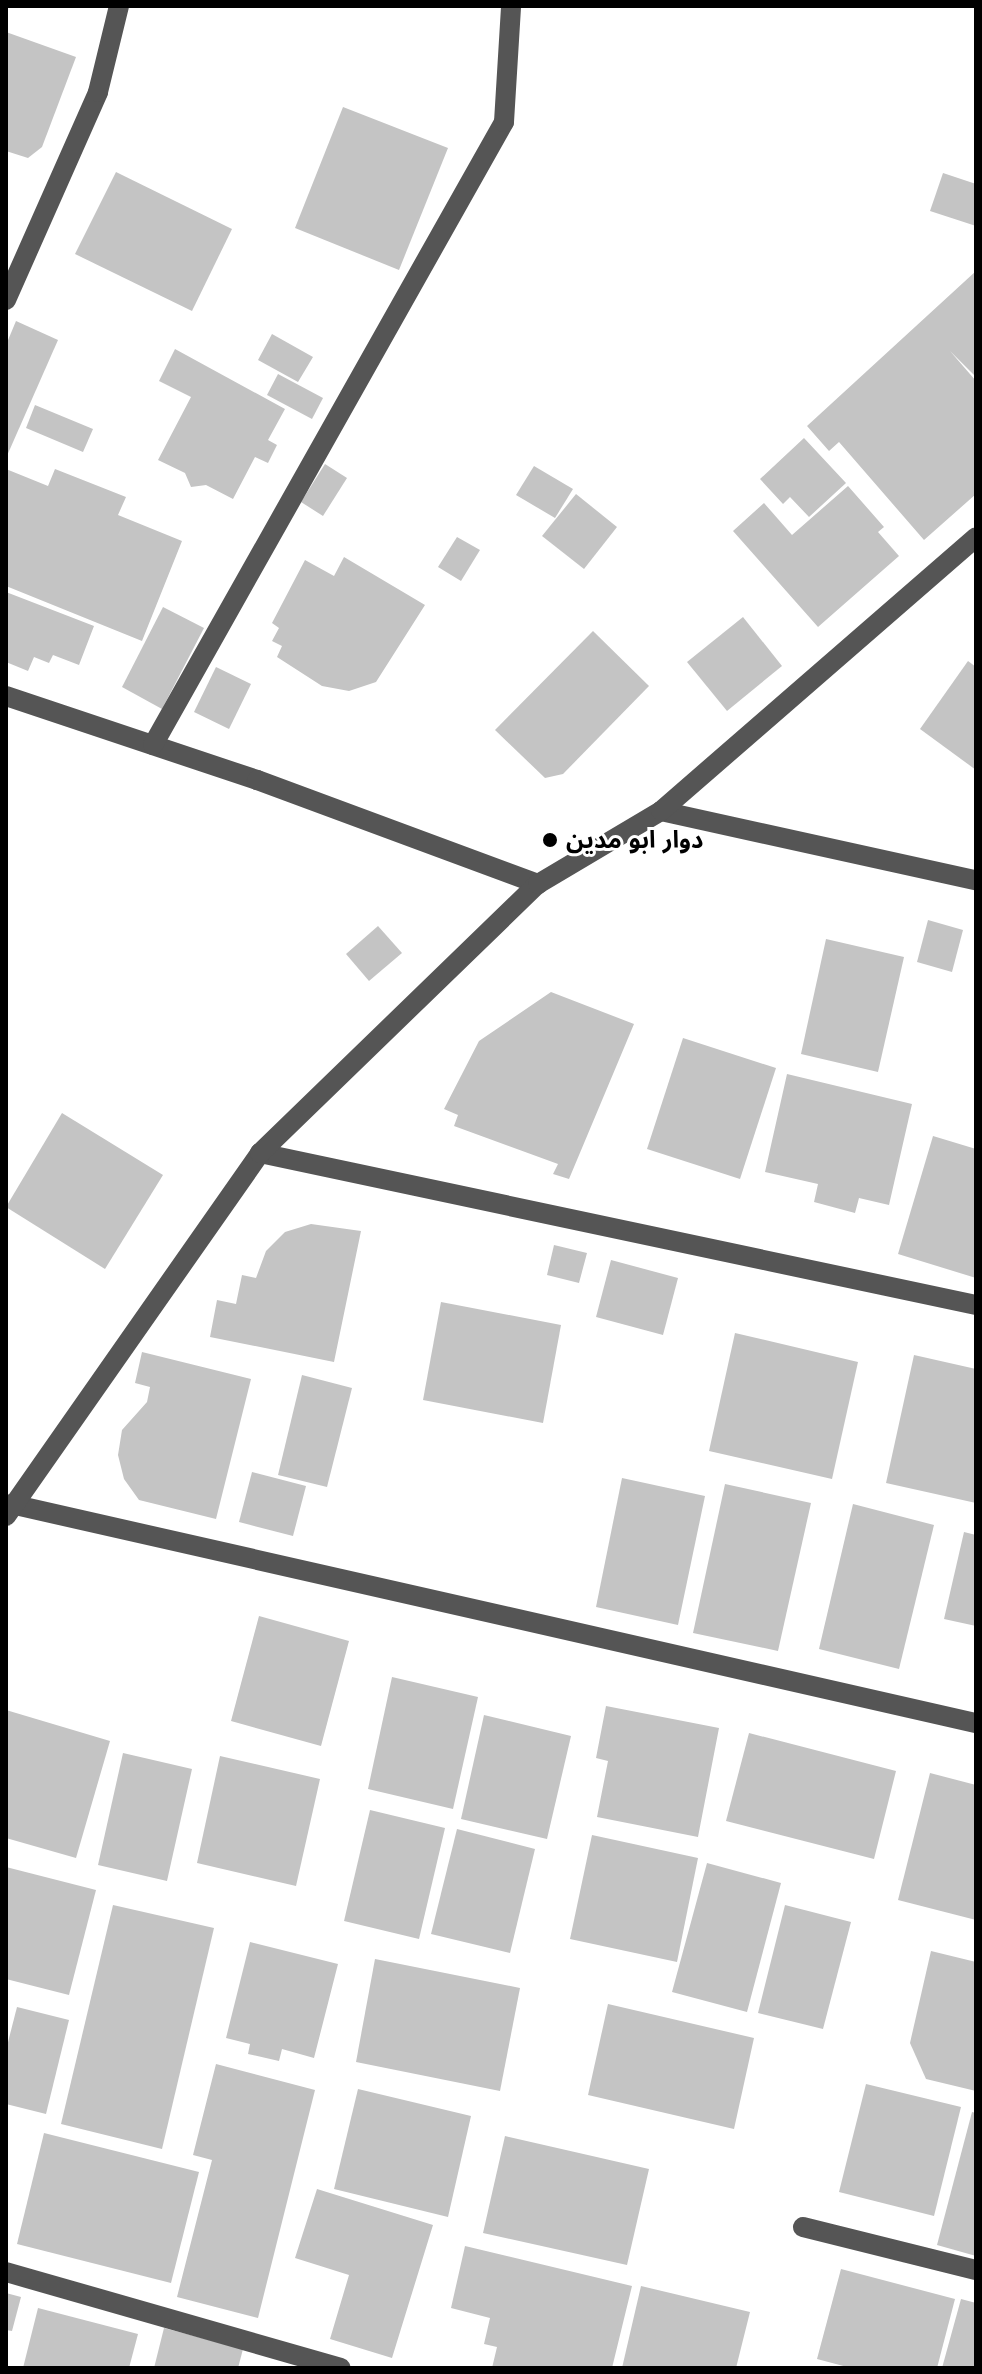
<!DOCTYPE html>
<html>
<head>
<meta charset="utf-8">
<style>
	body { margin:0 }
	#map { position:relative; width:982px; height:2374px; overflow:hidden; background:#fff; font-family:Jost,"Noto Sans Arabic",sans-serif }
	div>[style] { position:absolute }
	.building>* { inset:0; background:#c4c4c4 }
	.minor>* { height:20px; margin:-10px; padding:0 10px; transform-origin:10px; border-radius:10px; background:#555 }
	.dots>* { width:22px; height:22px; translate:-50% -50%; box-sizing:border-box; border:4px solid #fff; border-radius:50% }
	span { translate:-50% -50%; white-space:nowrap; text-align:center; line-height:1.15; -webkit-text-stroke:6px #fff; paint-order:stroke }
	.poi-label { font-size:24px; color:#000; font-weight:700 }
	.left { translate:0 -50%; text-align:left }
	.frame { position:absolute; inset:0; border:8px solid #000; pointer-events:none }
</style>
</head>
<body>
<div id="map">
	<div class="building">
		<div style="clip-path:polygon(6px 32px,76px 57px,42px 147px,28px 158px,6px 151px)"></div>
		<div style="clip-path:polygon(343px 107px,448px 148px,399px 270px,295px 228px)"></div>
		<div style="clip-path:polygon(116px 172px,232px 229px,192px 311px,75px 254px)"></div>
		<div style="clip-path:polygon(943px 173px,976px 184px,976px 226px,930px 211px)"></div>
		<div style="clip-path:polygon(976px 271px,976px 377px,950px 351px,976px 381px,976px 494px,924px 540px,839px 442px,829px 451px,807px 426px)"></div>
		<div style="clip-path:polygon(16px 321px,58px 340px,6px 458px,6px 345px)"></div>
		<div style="clip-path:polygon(272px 334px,313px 357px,298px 382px,258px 360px)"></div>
		<div style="clip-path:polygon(175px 349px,285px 409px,268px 440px,277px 445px,268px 463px,255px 457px,233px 499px,206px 485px,191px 487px,185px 473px,158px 460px,191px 397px,159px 381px)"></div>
		<div style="clip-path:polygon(278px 374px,323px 398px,312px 419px,267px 395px)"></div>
		<div style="clip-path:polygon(35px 405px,93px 429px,83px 452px,26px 428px)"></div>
		<div style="clip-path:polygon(804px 438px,846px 483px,809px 517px,790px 497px,783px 504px,760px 479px)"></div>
		<div style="clip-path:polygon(325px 464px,347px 478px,323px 516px,301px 502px)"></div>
		<div style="clip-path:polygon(534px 466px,573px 489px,555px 518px,516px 495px)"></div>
		<div style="clip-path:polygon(6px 469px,48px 486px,55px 469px,126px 497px,118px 515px,182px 541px,142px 641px,6px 586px)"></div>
		<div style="clip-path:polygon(848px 486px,884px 527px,878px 532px,899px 556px,818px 627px,733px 531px,764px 503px,792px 535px)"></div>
		<div style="clip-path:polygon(576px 494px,617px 527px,584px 569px,542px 536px)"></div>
		<div style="clip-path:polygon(457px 537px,480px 550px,461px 581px,438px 567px)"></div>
		<div style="clip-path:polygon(344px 557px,425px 605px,376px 682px,349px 691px,322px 686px,277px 657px,282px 646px,272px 641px,279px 628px,272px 623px,305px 560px,334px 576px)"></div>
		<div style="clip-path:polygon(6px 592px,94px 626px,79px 665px,53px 655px,49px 663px,34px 657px,28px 671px,6px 662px)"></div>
		<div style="clip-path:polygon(163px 607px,204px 628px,162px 709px,122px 687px)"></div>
		<div style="clip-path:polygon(743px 617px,782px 666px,727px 711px,687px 662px)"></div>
		<div style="clip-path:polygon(593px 631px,649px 686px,563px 774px,545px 778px,495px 730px)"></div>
		<div style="clip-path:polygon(968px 661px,976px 667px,976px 770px,920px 729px)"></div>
		<div style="clip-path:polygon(216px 667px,251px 684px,229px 729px,194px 712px)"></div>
		<div style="clip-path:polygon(928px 920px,963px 930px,952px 972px,917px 962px)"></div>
		<div style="clip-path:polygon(378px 926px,402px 953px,369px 981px,346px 954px)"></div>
		<div style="clip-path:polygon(826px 939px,904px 957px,878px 1072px,801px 1054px)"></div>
		<div style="clip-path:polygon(551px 992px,634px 1024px,569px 1179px,553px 1174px,558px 1164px,454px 1126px,458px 1115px,444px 1109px,479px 1041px)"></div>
		<div style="clip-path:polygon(683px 1038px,776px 1068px,740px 1179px,647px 1149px)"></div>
		<div style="clip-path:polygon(787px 1074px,912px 1104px,889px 1205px,859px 1198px,855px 1213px,814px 1202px,818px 1184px,765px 1172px)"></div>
		<div style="clip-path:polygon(62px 1113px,163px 1175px,105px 1269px,6px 1207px)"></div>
		<div style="clip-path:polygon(933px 1136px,976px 1149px,976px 1278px,898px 1254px)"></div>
		<div style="clip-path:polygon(311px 1224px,361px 1231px,334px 1362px,210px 1337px,217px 1300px,236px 1304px,242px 1275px,256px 1278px,266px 1251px,285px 1232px)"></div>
		<div style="clip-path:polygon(554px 1245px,587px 1253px,579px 1283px,547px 1275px)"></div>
		<div style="clip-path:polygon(611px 1260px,678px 1278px,663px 1335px,596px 1317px)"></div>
		<div style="clip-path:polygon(441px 1302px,561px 1325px,543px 1423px,423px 1400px)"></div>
		<div style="clip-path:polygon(735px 1333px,858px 1362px,832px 1479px,709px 1451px)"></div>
		<div style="clip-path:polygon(142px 1352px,251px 1379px,216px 1519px,139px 1500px,124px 1479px,118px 1455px,122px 1430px,147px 1402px,150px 1387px,135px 1383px)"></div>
		<div style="clip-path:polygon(914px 1355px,976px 1369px,976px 1503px,886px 1483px)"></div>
		<div style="clip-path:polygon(302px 1375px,352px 1388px,327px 1487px,278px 1475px)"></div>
		<div style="clip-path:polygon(252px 1472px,306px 1486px,293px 1536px,239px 1522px)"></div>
		<div style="clip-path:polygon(622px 1478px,705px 1496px,678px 1625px,596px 1607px)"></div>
		<div style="clip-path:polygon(725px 1484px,811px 1503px,778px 1651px,693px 1633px)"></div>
		<div style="clip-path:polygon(853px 1504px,934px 1525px,899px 1669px,819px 1649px)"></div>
		<div style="clip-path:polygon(964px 1532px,976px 1535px,976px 1626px,944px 1619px)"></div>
		<div style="clip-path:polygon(259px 1616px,349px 1641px,321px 1746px,231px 1721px)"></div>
		<div style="clip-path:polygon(392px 1677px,478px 1697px,453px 1809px,368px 1789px)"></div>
		<div style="clip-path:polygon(606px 1706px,719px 1728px,698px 1837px,597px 1817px,608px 1761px,596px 1758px)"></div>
		<div style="clip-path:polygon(6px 1710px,110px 1741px,76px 1858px,6px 1838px)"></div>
		<div style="clip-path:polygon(484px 1715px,571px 1736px,547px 1839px,461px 1819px)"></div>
		<div style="clip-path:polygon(749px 1733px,896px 1771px,874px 1859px,726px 1821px)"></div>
		<div style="clip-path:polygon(123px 1753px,192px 1769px,167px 1881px,98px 1865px)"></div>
		<div style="clip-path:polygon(220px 1756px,320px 1779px,296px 1886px,197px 1863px)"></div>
		<div style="clip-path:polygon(930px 1773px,976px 1785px,976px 1920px,898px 1900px)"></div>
		<div style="clip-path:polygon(370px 1810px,445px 1828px,419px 1939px,344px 1921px)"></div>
		<div style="clip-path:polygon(457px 1829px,535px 1849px,510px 1953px,431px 1934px)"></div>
		<div style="clip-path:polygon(592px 1835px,698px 1858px,677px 1962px,570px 1939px)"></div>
		<div style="clip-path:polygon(707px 1863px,781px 1883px,747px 2012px,672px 1992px)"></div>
		<div style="clip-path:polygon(6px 1867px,96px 1890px,69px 1995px,6px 1979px)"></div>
		<div style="clip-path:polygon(113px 1905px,214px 1928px,162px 2149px,61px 2124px)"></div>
		<div style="clip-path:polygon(785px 1905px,851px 1922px,823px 2029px,758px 2013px)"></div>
		<div style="clip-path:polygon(250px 1942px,338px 1964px,314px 2058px,282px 2049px,279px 2061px,248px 2054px,250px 2044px,226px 2038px)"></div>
		<div style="clip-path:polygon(931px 1951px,976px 1962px,976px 2091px,926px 2079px,910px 2043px)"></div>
		<div style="clip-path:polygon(375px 1959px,520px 1988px,500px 2091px,356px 2062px)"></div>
		<div style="clip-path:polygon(608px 2004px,754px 2038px,734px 2129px,588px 2095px)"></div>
		<div style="clip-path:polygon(17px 2007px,69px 2020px,46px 2114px,6px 2104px,6px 2050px)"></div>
		<div style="clip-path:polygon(216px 2064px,315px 2090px,258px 2318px,177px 2297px,212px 2160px,193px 2155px)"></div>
		<div style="clip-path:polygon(866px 2084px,961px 2107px,934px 2216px,839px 2192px)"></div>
		<div style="clip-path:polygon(358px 2089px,471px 2116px,448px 2217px,334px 2189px)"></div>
		<div style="clip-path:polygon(972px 2112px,976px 2113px,976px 2256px,937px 2245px)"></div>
		<div style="clip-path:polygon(44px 2133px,199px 2172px,171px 2283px,17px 2244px)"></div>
		<div style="clip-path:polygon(505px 2136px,649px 2169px,627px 2265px,483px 2233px)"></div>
		<div style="clip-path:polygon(317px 2189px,433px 2225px,392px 2358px,330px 2339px,349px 2275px,295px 2258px)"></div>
		<div style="clip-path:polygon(465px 2246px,632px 2286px,612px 2368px,492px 2368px,497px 2347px,484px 2344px,490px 2318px,451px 2308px)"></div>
		<div style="clip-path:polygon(841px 2269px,955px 2299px,937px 2368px,851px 2368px,817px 2359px)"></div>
		<div style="clip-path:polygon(641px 2286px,750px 2312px,736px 2368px,622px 2368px)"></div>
		<div style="clip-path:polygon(6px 2293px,21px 2297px,12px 2331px,6px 2330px)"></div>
		<div style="clip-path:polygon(961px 2299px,976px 2303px,976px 2368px,942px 2368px)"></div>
		<div style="clip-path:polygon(38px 2308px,138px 2334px,129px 2368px,23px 2368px)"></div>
		<div style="clip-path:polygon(164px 2328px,243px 2349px,238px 2368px,154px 2368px)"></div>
	</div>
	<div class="minor">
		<div style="left:6px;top:300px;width:227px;rotate:-66.1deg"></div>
		<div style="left:98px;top:92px;width:89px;rotate:-76.3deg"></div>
		<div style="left:6px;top:696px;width:265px;rotate:18.5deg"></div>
		<div style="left:257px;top:780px;width:300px;rotate:20.3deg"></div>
		<div style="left:153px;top:745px;width:715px;rotate:-60.6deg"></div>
		<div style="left:504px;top:122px;width:116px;rotate:-86.5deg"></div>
		<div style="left:661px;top:811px;width:322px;rotate:12.4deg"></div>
		<div style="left:260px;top:1153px;width:732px;rotate:11.99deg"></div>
		<div style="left:11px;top:1504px;width:990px;rotate:12.79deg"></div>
		<div style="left:6px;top:1516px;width:443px;rotate:-55deg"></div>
		<div style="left:260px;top:1153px;width:387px;rotate:-44.1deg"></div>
		<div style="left:538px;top:884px;width:143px;rotate:-30.7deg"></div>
		<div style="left:661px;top:811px;width:417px;rotate:-41deg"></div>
		<div style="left:803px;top:2227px;width:178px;rotate:14deg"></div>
		<div style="left:6px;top:2272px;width:348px;rotate:16deg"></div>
	</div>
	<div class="dots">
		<div style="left:550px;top:840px;background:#000"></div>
	</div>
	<div class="poi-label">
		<span class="left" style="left:566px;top:840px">دوار ابو مدين</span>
	</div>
	<div class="frame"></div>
</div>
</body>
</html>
